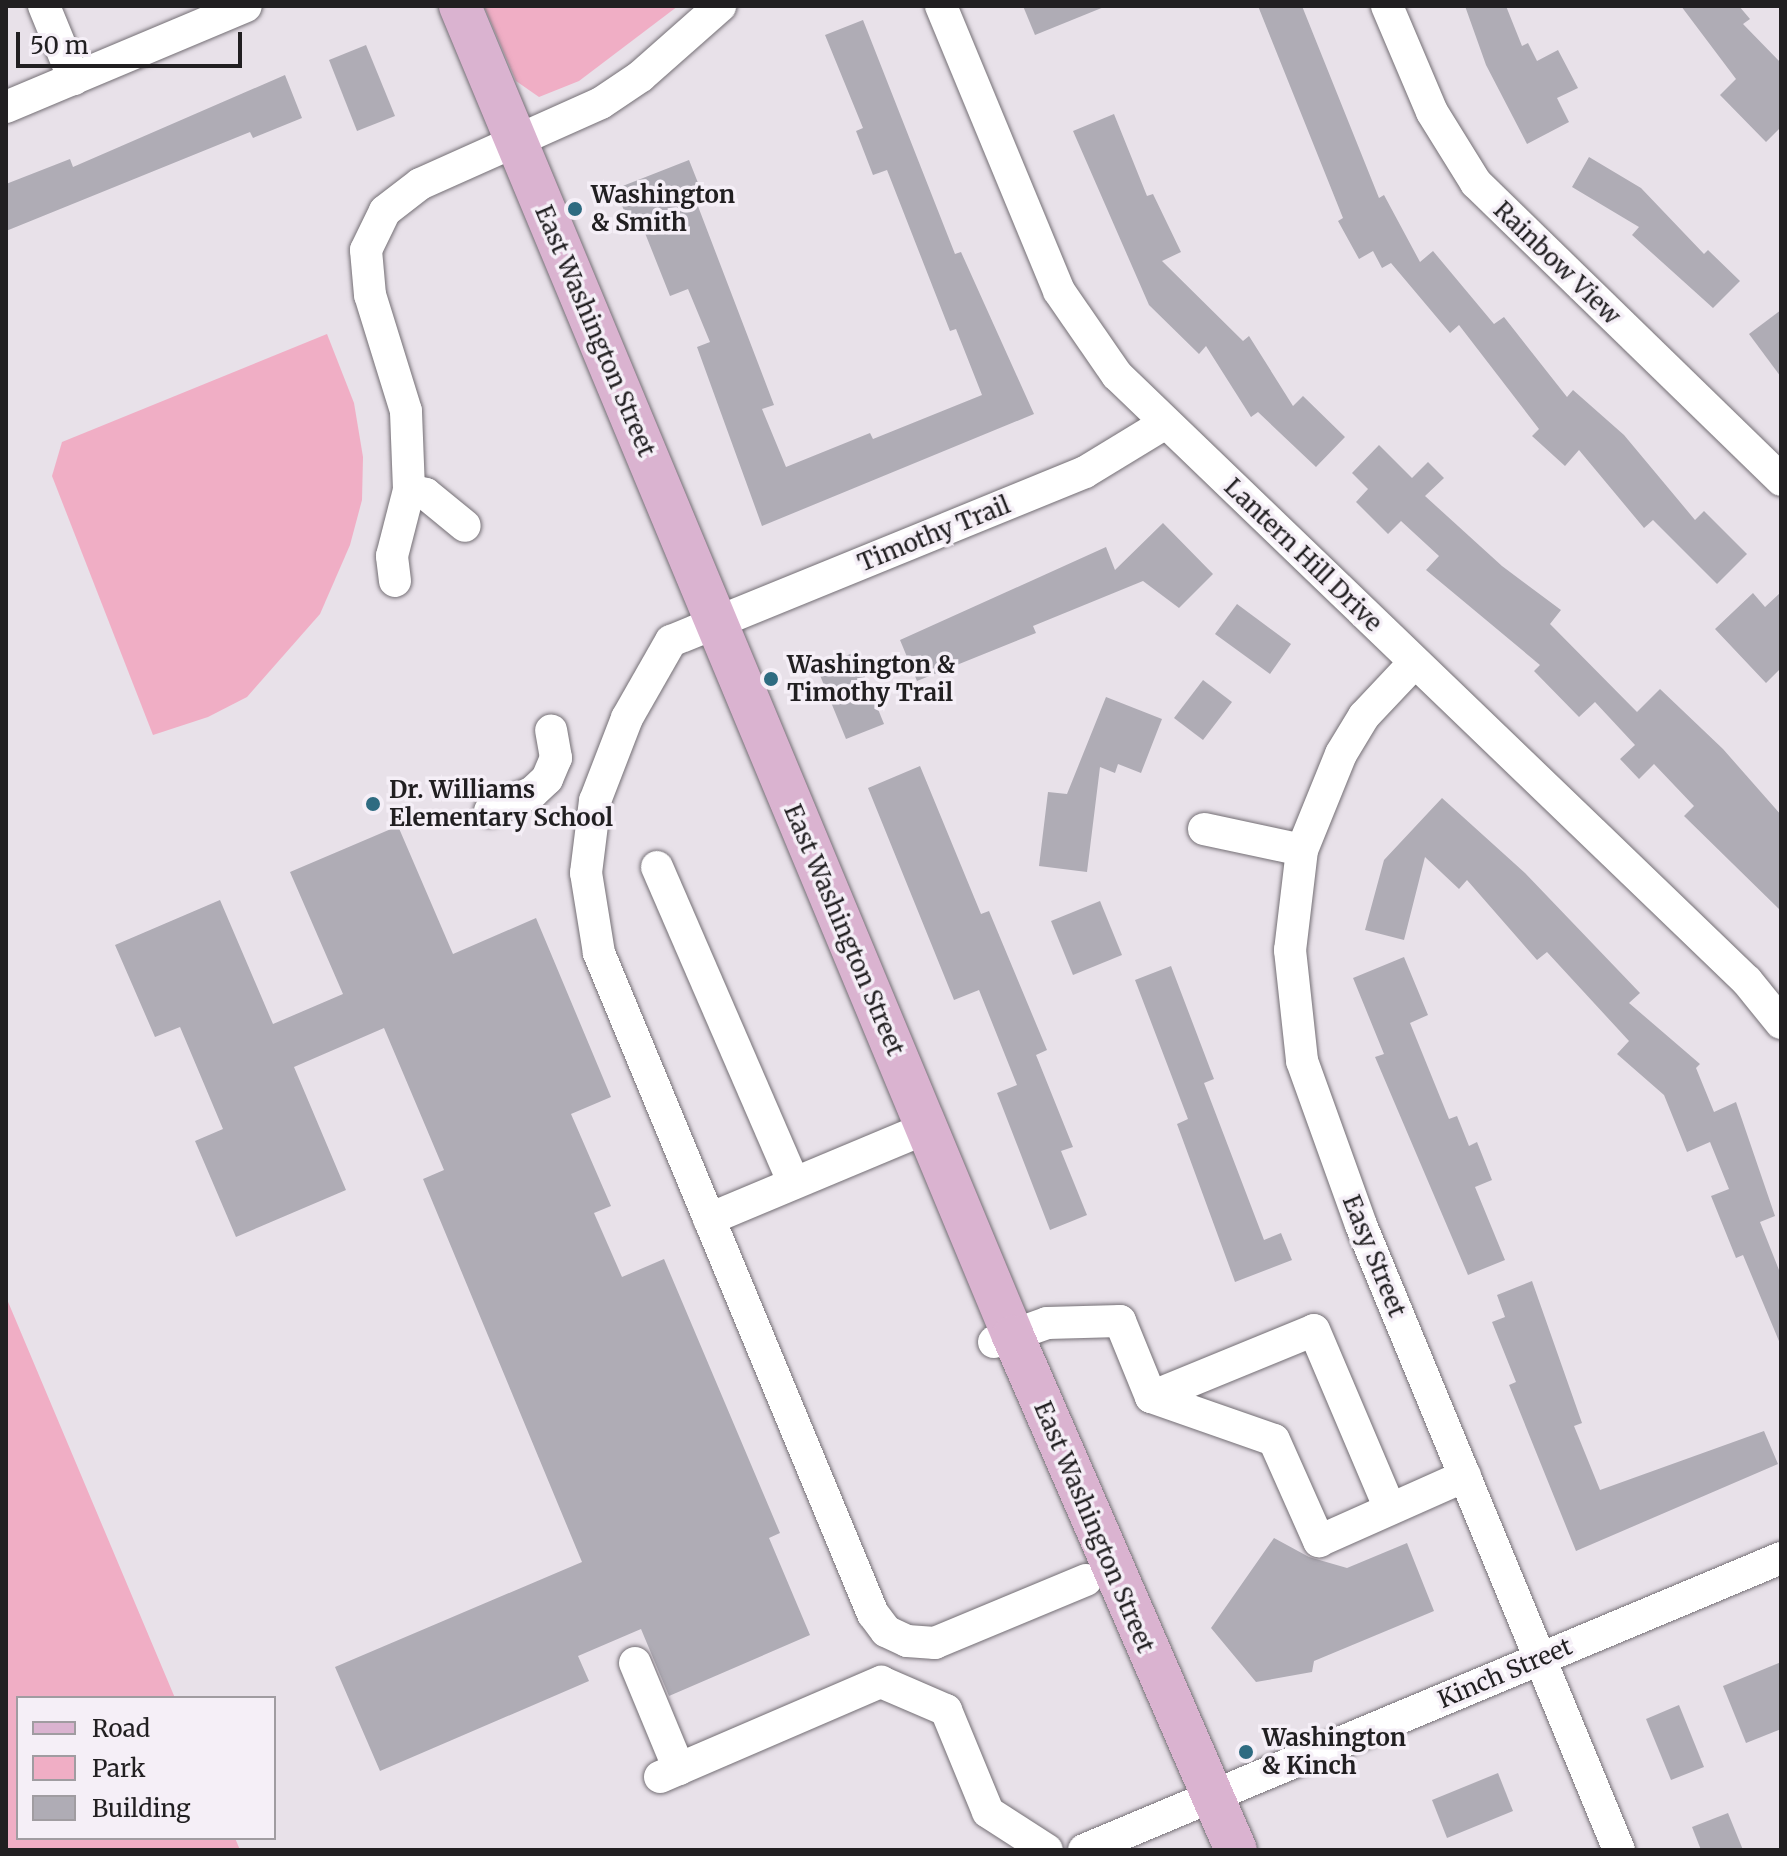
<!DOCTYPE html>
<html>
<head>
<meta charset="utf-8">
<style>
	body { margin:0 }
	#map { position:relative; width:1787px; height:1856px; overflow:hidden; background:#e8e1e9; font-family:Merriweather,serif }
	div>[style] { position:absolute }
	.green>* { inset:0; background:#f0aec5 }
	.building>* { inset:0; background:#afacb5 }
	.roads { filter:drop-shadow(0 0 2px #746f75) drop-shadow(0 0 2px #746f75) }
	.minor>* { height:32px; margin:-16px; padding:0 16px; transform-origin:16px; border-radius:16px; background:#fff }
	.major>* { height:42px; margin:-21px; padding:0 21px; transform-origin:21px; border-radius:21px; background:#dab3d0 }
	.dots>* { width:22px; height:22px; translate:-50% -50%; box-sizing:border-box; border:4px solid #f5eff7; border-radius:50% }
	span { translate:-50% -50%; white-space:nowrap; text-align:center; line-height:1.15; -webkit-text-stroke:7px #f5eff7; paint-order:stroke }
	.poi-label { font-size:24px; color:#211f21; font-weight:700 }
	.left { translate:0 -50%; text-align:left }
	.street-label { font-size:24px; color:#211f21 }
	.frame { position:absolute; inset:0; border:8px solid #211f21; pointer-events:none }
	.legend { position:absolute; left:16px; top:1696px; width:260px; height:144px; box-sizing:border-box; background:#f5eff7; border:2px solid #a09ca1; margin:0; padding:10px 14px; list-style:none; font-size:24px; color:#211f21 }
	.legend li { display:flex; align-items:center; gap:16px; height:40px }
	.legend b { width:40px; border:2px solid #a09ca1 }
	.scale { position:absolute; left:16px; top:32px; width:226px; height:36px; box-sizing:border-box; border:4px solid #211f21; border-top:0; padding-left:10px; font-size:24px; line-height:28px; white-space:nowrap; color:#211f21; -webkit-text-stroke:6px #f5eff7; paint-order:stroke }
</style>
</head>
<body>
<div id="map">
	<div class="green">
		<div style="clip-path:polygon(484px 6px,678px 6px,579px 81px,539px 97px,516px 81px)"></div>
		<div style="clip-path:polygon(327px 334px,354px 403px,363px 457px,362px 500px,350px 545px,320px 614px,247px 697px,208px 717px,153px 735px,52px 476px,62px 442px)"></div>
		<div style="clip-path:polygon(6px 1297px,175px 1698px,18px 1698px,18px 1838px,235px 1838px,240px 1850px,6px 1850px)"></div>
	</div>
	<div class="building">
		<div style="clip-path:polygon(1023px 6px,1104px 6px,1104px 7px,1035px 35px)"></div>
		<div style="clip-path:polygon(1258px 6px,1302px 6px,1379px 198px,1384px 195px,1420px 262px,1433px 251px,1494px 324px,1504px 317px,1567px 397px,1573px 390px,1624px 435px,1695px 520px,1704px 511px,1747px 554px,1717px 584px,1653px 520px,1644px 528px,1579px 450px,1565px 466px,1532px 436px,1539px 429px,1459px 325px,1450px 333px,1391px 263px,1382px 268px,1373px 251px,1359px 259px,1338px 221px,1343px 218px)"></div>
		<div style="clip-path:polygon(1465px 6px,1506px 6px,1522px 46px,1528px 43px,1537px 61px,1558px 50px,1578px 88px,1557px 98px,1569px 122px,1527px 144px,1486px 65px)"></div>
		<div style="clip-path:polygon(1681px 6px,1739px 6px,1750px 19px,1743px 24px,1781px 63px,1781px 127px,1766px 142px,1720px 95px,1736px 79px)"></div>
		<div style="clip-path:polygon(863px 20px,955px 254px,961px 252px,1034px 414px,762px 526px,697px 347px,710px 342px,688px 289px,670px 296px,641px 223px,631px 227px,615px 189px,689px 160px,704px 198px,696px 201px,774px 405px,762px 409px,786px 467px,870px 433px,873px 439px,982px 395px,956px 329px,950px 331px,887px 170px,873px 175px,856px 131px,863px 128px,825px 35px)"></div>
		<div style="clip-path:polygon(366px 45px,395px 116px,357px 131px,329px 60px)"></div>
		<div style="clip-path:polygon(285px 75px,302px 118px,253px 138px,250px 132px,6px 231px,6px 184px,70px 159px,73px 167px)"></div>
		<div style="clip-path:polygon(1114px 114px,1147px 196px,1153px 194px,1181px 252px,1162px 261px,1243px 341px,1249px 336px,1293px 406px,1303px 396px,1345px 437px,1316px 467px,1258px 412px,1251px 417px,1206px 346px,1199px 354px,1149px 305px,1073px 131px)"></div>
		<div style="clip-path:polygon(1589px 157px,1641px 188px,1704px 254px,1708px 250px,1740px 281px,1713px 308px,1632px 235px,1639px 227px,1572px 187px)"></div>
		<div style="clip-path:polygon(1781px 310px,1781px 377px,1749px 334px)"></div>
		<div style="clip-path:polygon(1379px 445px,1412px 478px,1428px 462px,1444px 478px,1425px 496px,1502px 566px,1561px 610px,1550px 624px,1637px 712px,1660px 689px,1723px 749px,1781px 815px,1781px 911px,1684px 816px,1694px 806px,1654px 764px,1639px 779px,1620px 759px,1635px 745px,1595px 702px,1579px 717px,1534px 671px,1540px 665px,1426px 570px,1439px 556px,1401px 521px,1388px 534px,1356px 502px,1368px 489px,1352px 473px)"></div>
		<div style="clip-path:polygon(1163px 523px,1213px 574px,1179px 608px,1143px 581px,1033px 626px,1036px 633px,917px 681px,900px 640px,1106px 547px,1115px 570px)"></div>
		<div style="clip-path:polygon(1781px 592px,1781px 668px,1766px 683px,1715px 629px,1753px 593px,1765px 607px)"></div>
		<div style="clip-path:polygon(1237px 604px,1291px 644px,1270px 674px,1215px 634px)"></div>
		<div style="clip-path:polygon(855px 652px,884px 724px,846px 739px,817px 668px)"></div>
		<div style="clip-path:polygon(1203px 680px,1232px 702px,1203px 740px,1174px 718px)"></div>
		<div style="clip-path:polygon(1106px 697px,1162px 719px,1141px 773px,1118px 764px,1115px 773px,1100px 767px,1087px 872px,1039px 866px,1048px 792px,1067px 794px)"></div>
		<div style="clip-path:polygon(920px 766px,981px 914px,989px 911px,1047px 1050px,1036px 1055px,1073px 1147px,1061px 1151px,1087px 1215px,1050px 1230px,997px 1093px,1017px 1085px,979px 990px,954px 1000px,868px 788px)"></div>
		<div style="clip-path:polygon(1442px 798px,1525px 873px,1640px 993px,1629px 1003px,1700px 1064px,1696px 1068px,1714px 1112px,1736px 1102px,1775px 1216px,1760px 1222px,1781px 1275px,1781px 1346px,1743px 1255px,1736px 1258px,1711px 1196px,1729px 1189px,1710px 1142px,1687px 1152px,1664px 1095px,1617px 1054px,1629px 1041px,1547px 952px,1537px 960px,1467px 880px,1459px 889px,1425px 857px,1404px 940px,1365px 930px,1384px 860px)"></div>
		<div style="clip-path:polygon(398px 826px,453px 954px,536px 918px,611px 1097px,571px 1114px,611px 1206px,594px 1213px,622px 1277px,664px 1259px,780px 1533px,769px 1538px,810px 1635px,669px 1696px,641px 1629px,578px 1656px,589px 1681px,380px 1771px,335px 1667px,582px 1562px,423px 1179px,444px 1170px,384px 1028px,294px 1067px,346px 1190px,236px 1237px,195px 1141px,223px 1129px,180px 1027px,155px 1037px,115px 945px,220px 900px,273px 1024px,343px 994px,290px 872px)"></div>
		<div style="clip-path:polygon(1100px 901px,1122px 955px,1073px 975px,1051px 921px)"></div>
		<div style="clip-path:polygon(1404px 957px,1428px 1015px,1410px 1023px,1449px 1119px,1457px 1116px,1469px 1146px,1477px 1142px,1492px 1180px,1475px 1187px,1505px 1260px,1468px 1275px,1375px 1057px,1384px 1054px,1353px 978px)"></div>
		<div style="clip-path:polygon(1171px 966px,1214px 1079px,1204px 1083px,1264px 1240px,1281px 1233px,1292px 1260px,1235px 1282px,1177px 1124px,1188px 1119px,1135px 980px)"></div>
		<div style="clip-path:polygon(1532px 1281px,1582px 1423px,1574px 1426px,1600px 1490px,1764px 1431px,1778px 1464px,1576px 1551px,1509px 1385px,1516px 1382px,1492px 1322px,1505px 1317px,1497px 1295px)"></div>
		<div style="clip-path:polygon(1274px 1538px,1309px 1557px,1347px 1568px,1407px 1543px,1434px 1611px,1314px 1661px,1312px 1672px,1256px 1682px,1211px 1628px)"></div>
		<div style="clip-path:polygon(1781px 1662px,1781px 1729px,1746px 1743px,1723px 1686px)"></div>
		<div style="clip-path:polygon(1679px 1705px,1704px 1767px,1671px 1780px,1646px 1719px)"></div>
		<div style="clip-path:polygon(1498px 1773px,1513px 1811px,1447px 1838px,1432px 1800px)"></div>
		<div style="clip-path:polygon(1728px 1813px,1743px 1850px,1701px 1850px,1692px 1827px)"></div>
	</div>
	<div class="roads">
		<div class="minor">
			<div style="left:44px;top:6px;width:79px;rotate:67.7deg"></div>
			<div style="left:941px;top:6px;width:308px;rotate:67.5deg"></div>
			<div style="left:1059px;top:291px;width:102px;rotate:55.4deg"></div>
			<div style="left:1117px;top:375px;width:874px;rotate:43.89deg"></div>
			<div style="left:1747px;top:981px;width:54px;rotate:51deg"></div>
			<div style="left:1387px;top:6px;width:115px;rotate:67deg"></div>
			<div style="left:1432px;top:112px;width:84px;rotate:58.2deg"></div>
			<div style="left:1476px;top:183px;width:426px;rotate:44.2deg"></div>
			<div style="left:6px;top:107px;width:260px;rotate:-22.8deg"></div>
			<div style="left:409px;top:490px;width:17px;rotate:13deg"></div>
			<div style="left:426px;top:494px;width:50px;rotate:39.4deg"></div>
			<div style="left:395px;top:581px;width:25px;rotate:-97deg"></div>
			<div style="left:392px;top:556px;width:68px;rotate:-75.6deg"></div>
			<div style="left:409px;top:490px;width:79px;rotate:-92.2deg"></div>
			<div style="left:406px;top:411px;width:121px;rotate:-107.2deg"></div>
			<div style="left:370px;top:295px;width:45px;rotate:-95.1deg"></div>
			<div style="left:366px;top:250px;width:43px;rotate:-64deg"></div>
			<div style="left:385px;top:211px;width:44px;rotate:-37.6deg"></div>
			<div style="left:420px;top:184px;width:198px;rotate:-24.1deg"></div>
			<div style="left:601px;top:103px;width:48px;rotate:-34deg"></div>
			<div style="left:641px;top:76px;width:106px;rotate:-41.5deg"></div>
			<div style="left:1414px;top:663px;width:73px;rotate:133.3deg"></div>
			<div style="left:1364px;top:716px;width:44px;rotate:121.2deg"></div>
			<div style="left:1341px;top:754px;width:104px;rotate:112.1deg"></div>
			<div style="left:1302px;top:850px;width:101px;rotate:96.8deg"></div>
			<div style="left:1290px;top:950px;width:112px;rotate:83.8deg"></div>
			<div style="left:1302px;top:1061px;width:174px;rotate:70.2deg"></div>
			<div style="left:1361px;top:1225px;width:676px;rotate:67.57deg"></div>
			<div style="left:490px;top:811px;width:47px;rotate:-23.8deg"></div>
			<div style="left:533px;top:792px;width:19px;rotate:-43deg"></div>
			<div style="left:547px;top:779px;width:23px;rotate:-67deg"></div>
			<div style="left:556px;top:758px;width:28px;rotate:-100deg"></div>
			<div style="left:1204px;top:829px;width:100px;rotate:12.1deg"></div>
			<div style="left:657px;top:867px;width:344px;rotate:66.6deg"></div>
			<div style="left:709px;top:1219px;width:236px;rotate:-22.7deg"></div>
			<div style="left:994px;top:1342px;width:56px;rotate:-19.7deg"></div>
			<div style="left:1047px;top:1323px;width:73px;rotate:-1.6deg"></div>
			<div style="left:1120px;top:1321px;width:82px;rotate:67.8deg"></div>
			<div style="left:1151px;top:1397px;width:130px;rotate:19.3deg"></div>
			<div style="left:1274px;top:1440px;width:111px;rotate:66deg"></div>
			<div style="left:1319px;top:1541px;width:160px;rotate:-24deg"></div>
			<div style="left:1151px;top:1397px;width:176px;rotate:-22.3deg"></div>
			<div style="left:1314px;top:1330px;width:194px;rotate:67deg"></div>
			<div style="left:1086px;top:1580px;width:164px;rotate:157.4deg"></div>
			<div style="left:935px;top:1643px;width:28px;rotate:-176deg"></div>
			<div style="left:907px;top:1641px;width:23px;rotate:-155deg"></div>
			<div style="left:886px;top:1631px;width:21px;rotate:-127deg"></div>
			<div style="left:873px;top:1614px;width:716px;rotate:-112.52deg"></div>
			<div style="left:599px;top:953px;width:81px;rotate:-99.2deg"></div>
			<div style="left:586px;top:873px;width:73px;rotate:-82.9deg"></div>
			<div style="left:595px;top:801px;width:89px;rotate:-68.9deg"></div>
			<div style="left:627px;top:718px;width:89px;rotate:-60.3deg"></div>
			<div style="left:671px;top:641px;width:447px;rotate:-22.2deg"></div>
			<div style="left:1085px;top:472px;width:92px;rotate:-31.3deg"></div>
			<div style="left:635px;top:1663px;width:115px;rotate:67.5deg"></div>
			<div style="left:660px;top:1777px;width:241px;rotate:-23.3deg"></div>
			<div style="left:881px;top:1682px;width:71px;rotate:23.3deg"></div>
			<div style="left:946px;top:1710px;width:110px;rotate:67.6deg"></div>
			<div style="left:988px;top:1812px;width:70px;rotate:32.8deg"></div>
			<div style="left:1084px;top:1850px;width:756px;rotate:-22.73deg"></div>
		</div>
		<div class="major">
			<div style="left:460px;top:6px;width:1440px;rotate:67.42deg"></div>
			<div style="left:1013px;top:1336px;width:560px;rotate:66.55deg"></div>
		</div>
	</div>
	<div class="dots">
		<div style="left:575px;top:209px;background:#2e6b81"></div>
		<div style="left:771px;top:679px;background:#2e6b81"></div>
		<div style="left:373px;top:804px;background:#2e6b81"></div>
		<div style="left:1246px;top:1752px;background:#2e6b81"></div>
	</div>
	<div class="poi-label">
		<span class="left" style="left:591px;top:209px">Washington<br>&amp; Smith</span>
		<span class="left" style="left:787px;top:679px">Washington &amp;<br>Timothy Trail</span>
		<span class="left" style="left:389px;top:804px">Dr. Williams<br>Elementary School</span>
		<span class="left" style="left:1262px;top:1752px">Washington<br>&amp; Kinch</span>
	</div>
	<div class="street-label">
		<span style="left:1557px;top:263px;rotate:44deg">Rainbow View</span>
		<span style="left:595px;top:331px;rotate:67deg">East Washington Street</span>
		<span style="left:934px;top:534px;rotate:-22deg">Timothy Trail</span>
		<span style="left:1303px;top:555px;rotate:44deg">Lantern Hill Drive</span>
		<span style="left:844px;top:930px;rotate:67deg">East Washington Street</span>
		<span style="left:1374px;top:1256px;rotate:68deg">Easy Street</span>
		<span style="left:1094px;top:1527px;rotate:67deg">East Washington Street</span>
		<span style="left:1505px;top:1673px;rotate:-23deg">Kinch Street</span>
	</div>
	<div class="frame"></div>
	<ul class="legend">
	<li><b style="height:10px;background:#dab3d0"></b>Road</li>
	<li><b style="height:22px;background:#f0aec5"></b>Park</li>
	<li><b style="height:22px;background:#afacb5"></b>Building</li>
	</ul>
	<div class="scale">50 m</div>
</div>
</body>
</html>
